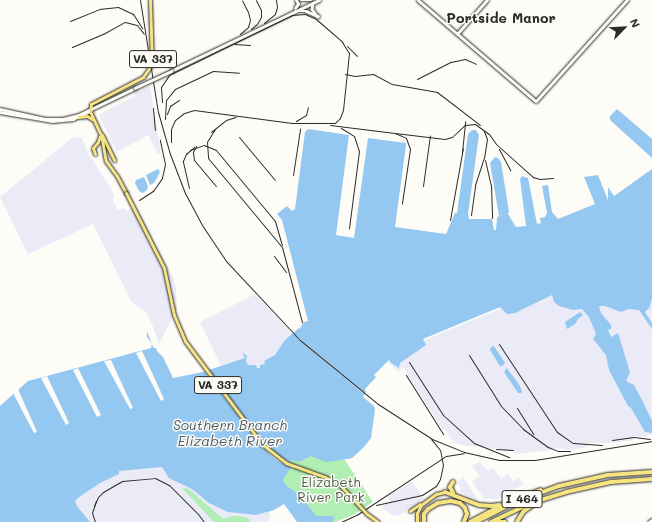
<!DOCTYPE html>
<html>
<head>
<meta charset="utf-8">
<style>
	body { margin:0 }
	#map { position:relative; width:652px; height:522px; overflow:hidden; background:#fdfcf7; font-family:Mali,sans-serif }
	div>[style] { position:absolute }
	.built>* { inset:0; background:#eaebf6 }
	.green>* { inset:0; background:#b1eeb3 }
	.water>* { inset:0; background:#94c8f1 }
	.pier>* { inset:0; background:#fdfcf7 }
	.roads { filter:drop-shadow(0 0 1px #2b2b2b) drop-shadow(0 0 1px #2b2b2b) }
	.secondary>* { height:2.5px; margin:-1.25px; padding:0 1.25px; transform-origin:1.25px; border-radius:1.25px; background:#fdfcf7 }
	.primary>* { height:3px; margin:-1.5px; padding:0 1.5px; transform-origin:1.5px; border-radius:1.5px; background:#f6e381 }
	.highway>* { height:4px; margin:-2px; padding:0 2px; transform-origin:2px; border-radius:2px; background:#f6e381 }
	.rail>* { height:1px; margin:-0.5px; padding:0 0.5px; transform-origin:0.5px; border-radius:0.5px; background:#2b2b2b }
	.bridges { filter:drop-shadow(0 0 1px #2b2b2b) drop-shadow(0 0 1px #2b2b2b) }
	.secondary-bridge>* { height:2.5px; margin:-1.25px; padding:0 1.25px; transform-origin:1.25px; border-radius:1.25px; background:#fdfcf7 }
	.primary-bridge>* { height:3px; margin:-1.5px; padding:0 1.5px; transform-origin:1.5px; border-radius:1.5px; background:#f6e381 }
	span { translate:-50% -50%; white-space:nowrap; text-align:center; line-height:1.15; -webkit-text-stroke:3px #fdfcf7; paint-order:stroke }
	.shield-label span { padding:1px 3px; background:#fdfcf7; border:1px solid; border-radius:3px; -webkit-text-stroke-width:0 }
	.shield-label { font-size:12px; color:#2b2b2b; font-weight:700 }
	.park-label { font-size:13px; color:#4c5c4d }
	.neighbourhood-label { font-size:14px; color:#2b2b2b; font-weight:700 }
	.water-label { font-size:14px; color:#4a5a66; font-style:italic }
	.north { position:absolute; left:604px; top:8px; width:40px; height:40px; -webkit-text-stroke:3px #fdfcf7; paint-order:stroke; rotate:66deg; font-size:11px; font-weight:700; line-height:16px; text-align:center; color:#2b2b2b }
	.north::after { content:''; display:block; margin:auto; width:14px; height:18px; background:#2b2b2b; clip-path:polygon(50% 0,100% 100%,50% 72%,0 100%) }
</style>
</head>
<body>
<div id="map">
	<div class="built">
		<div style="clip-path:polygon(150px 86px,161px 153px,158px 154px,148px 135px,117px 152px,100px 117px,100px 114px,135px 96px,134px 93px)"></div>
		<div style="clip-path:polygon(75px 137px,82px 138px,88px 153px,111px 188px,114px 196px,112px 199px,118px 210px,124px 208px,126px 211px,136px 206px,137px 208px,173px 277px,176px 288px,177px 309px,159px 344px,152px 324px,145px 311px,135px 305px,130px 299px,93px 224px,28px 254px,0 197px,72px 138px)"></div>
		<div style="clip-path:polygon(652px 246px,652px 435px,647px 435px,646px 437px,633px 436px,633px 440px,613px 443px,588px 443px,587px 447px,570px 450px,553px 448px,552px 450px,515px 454px,513px 451px,461px 445px,453px 442px,445px 429px,443px 430px,403px 367px,398px 372px,387px 361px,401px 350px)"></div>
		<div style="clip-path:polygon(255px 294px,294px 336px,274px 366px,249px 370px,221px 366px,200px 322px)"></div>
		<div style="clip-path:polygon(155px 458px,172px 478px,178px 482px,270px 510px,269px 522px,86px 522px,71px 495px,111px 462px)"></div>
		<div style="clip-path:polygon(479px 462px,489px 471px,493px 468px,501px 479px,508px 474px,513px 481px,518px 477px,523px 484px,499px 499px,484px 499px,472px 481px,480px 476px,472px 466px)"></div>
		<div style="clip-path:polygon(463px 477px,478px 499px,477px 500px,458px 491px,461px 489px,457px 482px)"></div>
		<div style="clip-path:polygon(412px 481px,424px 499px,402px 514px,394px 516px,381px 507px,390px 501px,387px 497px)"></div>
	</div>
	<div class="green">
		<div style="clip-path:polygon(311px 456px,344px 459px,373px 502px,353px 515px,335px 522px,320px 522px,287px 486px,283px 479px,289px 461px)"></div>
		<div style="clip-path:polygon(182px 488px,186px 488px,190px 490px,223px 519px,232px 516px,239px 516px,248px 518px,251px 522px,214px 522px)"></div>
	</div>
	<div class="water">
		<div style="clip-path:polygon(617px 109px,652px 139px,652px 158px,610px 120px,610px 116px)"></div>
		<div style="clip-path:polygon(308px 129px,349px 135px,336px 235px,354px 238px,368px 138px,406px 143px,406px 145px,395px 227px,446px 234px,455px 213px,457px 213px,468px 134px,472px 130px,476px 130px,479px 135px,468px 214px,469px 219px,492px 219px,494px 230px,496px 230px,497px 218px,499px 216px,508px 214px,516px 227px,526px 226px,520px 179px,522px 176px,528px 178px,537px 224px,541px 223px,540px 218px,545px 217px,547px 213px,542px 186px,548px 185px,552px 212px,558px 219px,595px 204px,584px 177px,598px 175px,608px 200px,608px 187px,614px 196px,652px 169px,652px 299px,649px 308px,645px 312px,652px 323px,652px 329px,639px 310px,629px 309px,621px 312px,605px 306px,599px 306px,601px 313px,611px 325px,611px 329px,608px 330px,611px 337px,618px 333px,630px 372px,626px 381px,634px 385px,643px 402px,652px 421px,652px 433px,645px 432px,631px 408px,628px 406px,609px 370px,606px 355px,593px 339px,596px 334px,589px 317px,582px 309px,573px 310px,559px 306px,554px 302px,552px 295px,515px 313px,507px 314px,500px 307px,423px 339px,426px 345px,400px 363px,399px 368px,390px 362px,390px 359px,374px 375px,376px 377px,365px 389px,366px 392px,363px 397px,374px 406px,375px 410px,371px 438px,364px 447px,352px 458px,342px 460px,326px 462px,311px 456px,299px 462px,292px 460px,290px 462px,291px 467px,283px 480px,287px 486px,300px 495px,316px 516px,331px 516px,335px 518px,332px 522px,297px 522px,284px 504px,274px 510px,256px 515px,228px 512px,209px 503px,192px 489px,169px 478px,162px 467px,119px 471px,119px 474px,100px 483px,79px 497px,75px 501px,77px 506px,90px 522px,0 522px,0 406px,28px 381px,151px 348px,152px 344px,147px 337px,147px 331px,153px 347px,157px 349px,156px 350px,163px 357px,173px 378px,203px 372px,245px 358px,242px 352px,247px 356px,246px 361px,248px 365px,256px 365px,257px 368px,260px 368px,260px 365px,265px 364px,264px 361px,275px 355px,285px 340px,299px 328px,301px 329px,300px 328px,304px 322px,308px 321px,282px 220px,277px 214px,287px 206px,292px 211px,295px 209px,305px 132px)"></div>
		<div style="clip-path:polygon(495px 157px,498px 158px,501px 162px,509px 212px,508px 214px,499px 216px,490px 163px)"></div>
		<div style="clip-path:polygon(158px 169px,160px 172px,158px 176px,154px 183px,150px 185px,146px 175px)"></div>
		<div style="clip-path:polygon(144px 177px,148px 186px,147px 190px,143px 193px,139px 191px,135px 183px,136px 180px)"></div>
		<div style="clip-path:polygon(580px 312px,583px 315px,578px 319px,575px 324px,567px 329px,565px 322px)"></div>
		<div style="clip-path:polygon(494px 346px,505px 363px,502px 366px,500px 366px,490px 350px,491px 347px)"></div>
		<div style="clip-path:polygon(507px 368px,520px 386px,522px 391px,521px 393px,518px 393px,504px 372px)"></div>
	</div>
	<div class="pier">
		<div style="clip-path:polygon(293px 333px,362px 391px,365px 395px,303px 343px)"></div>
		<div style="clip-path:polygon(142px 351px,164px 399px,161px 401px,136px 353px)"></div>
		<div style="clip-path:polygon(111px 360px,133px 408px,130px 409px,104px 361px)"></div>
		<div style="clip-path:polygon(78px 368px,101px 415px,97px 417px,73px 370px)"></div>
		<div style="clip-path:polygon(207px 369px,266px 445px,279px 456px,293px 464px,293px 469px,276px 460px,263px 448px,203px 370px)"></div>
		<div style="clip-path:polygon(47px 376px,69px 423px,66px 425px,41px 378px)"></div>
		<div style="clip-path:polygon(18px 389px,37px 432px,34px 433px,13px 393px)"></div>
	</div>
	<div class="roads">
		<div class="secondary">
			<div style="left:301px;top:0;width:10px"></div>
			<div style="left:418px;top:0;width:155px;rotate:40.6deg"></div>
			<div style="left:536px;top:101px;width:136px;rotate:-48deg"></div>
			<div style="left:313px;top:3px;width:6px;rotate:99deg"></div>
			<div style="left:312px;top:9px;width:9px;rotate:54deg"></div>
			<div style="left:295px;top:8px;width:5px;rotate:-53deg"></div>
			<div style="left:298px;top:4px;width:4px;rotate:-117deg"></div>
			<div style="left:295px;top:11px;width:11px"></div>
			<div style="left:306px;top:11px;width:13px;rotate:23deg"></div>
			<div style="left:457px;top:34px;width:45px;rotate:-48.6deg"></div>
			<div style="left:171px;top:71px;width:164px;rotate:-25.6deg"></div>
			<div style="left:0;top:109px;width:47px;rotate:12.3deg"></div>
			<div style="left:46px;top:119px;width:17px"></div>
			<div style="left:63px;top:119px;width:16px;rotate:-14deg"></div>
			<div style="left:79px;top:115px;width:62px;rotate:-25.7deg"></div>
			<div style="left:0;top:112px;width:53px;rotate:9.8deg"></div>
			<div style="left:52px;top:121px;width:21px;rotate:-5deg"></div>
			<div style="left:73px;top:119px;width:19px;rotate:-25deg"></div>
			<div style="left:649px;top:522px;width:4px;rotate:-34deg"></div>
		</div>
		<div class="primary">
			<div style="left:79px;top:117px;width:8px;rotate:-7deg"></div>
			<div style="left:87px;top:116px;width:6px;rotate:31deg"></div>
			<div style="left:100px;top:133px;width:23px;rotate:-115deg"></div>
			<div style="left:90px;top:112px;width:8px;rotate:-83deg"></div>
			<div style="left:91px;top:104px;width:59px;rotate:-27.4deg"></div>
			<div style="left:143px;top:77px;width:16px;rotate:-55deg"></div>
			<div style="left:152px;top:64px;width:64px;rotate:-91.8deg"></div>
			<div style="left:101px;top:134px;width:27px;rotate:80deg"></div>
			<div style="left:106px;top:161px;width:19px;rotate:54deg"></div>
			<div style="left:117px;top:176px;width:19px;rotate:62deg"></div>
			<div style="left:102px;top:135px;width:28px;rotate:64deg"></div>
			<div style="left:95px;top:154px;width:6px;rotate:-108deg"></div>
			<div style="left:93px;top:148px;width:8px;rotate:-50deg"></div>
			<div style="left:98px;top:142px;width:6px;rotate:-72deg"></div>
			<div style="left:410px;top:511px;width:12px;rotate:-35deg"></div>
			<div style="left:417px;top:522px;width:9px;rotate:-90deg"></div>
			<div style="left:417px;top:513px;width:9px;rotate:-63deg"></div>
			<div style="left:421px;top:505px;width:19px;rotate:-36deg"></div>
			<div style="left:436px;top:494px;width:9px;rotate:-13deg"></div>
		</div>
		<div class="highway">
			<div style="left:453px;top:482px;width:6px;rotate:121deg"></div>
			<div style="left:450px;top:487px;width:7px;rotate:63deg"></div>
			<div style="left:445px;top:492px;width:36px;rotate:21deg"></div>
			<div style="left:479px;top:505px;width:12px;rotate:5deg"></div>
			<div style="left:491px;top:506px;width:8px;rotate:-7deg"></div>
			<div style="left:424px;top:522px;width:8px;rotate:-90deg"></div>
			<div style="left:424px;top:514px;width:6px;rotate:-51deg"></div>
			<div style="left:428px;top:509px;width:12px;rotate:-31deg"></div>
			<div style="left:438px;top:503px;width:13px;rotate:-9deg"></div>
			<div style="left:451px;top:501px;width:9px;rotate:13deg"></div>
			<div style="left:460px;top:503px;width:7px;rotate:45deg"></div>
			<div style="left:465px;top:508px;width:6px;rotate:72deg"></div>
			<div style="left:467px;top:514px;width:9px;rotate:111deg"></div>
			<div style="left:470px;top:522px;width:38px;rotate:-28deg"></div>
			<div style="left:504px;top:504px;width:39px;rotate:-21deg"></div>
			<div style="left:476px;top:522px;width:44px;rotate:-27.1deg"></div>
			<div style="left:515px;top:502px;width:47px;rotate:-20deg"></div>
			<div style="left:559px;top:486px;width:50px;rotate:-12.7deg"></div>
			<div style="left:608px;top:475px;width:44px;rotate:-3.9deg"></div>
			<div style="left:491px;top:522px;width:44px;rotate:-25.4deg"></div>
			<div style="left:531px;top:503px;width:37px;rotate:-17deg"></div>
			<div style="left:566px;top:492px;width:46px;rotate:-12.5deg"></div>
			<div style="left:611px;top:482px;width:41px;rotate:-4.2deg"></div>
			<div style="left:496px;top:522px;width:9px"></div>
			<div style="left:517px;top:522px;width:12px;rotate:-59deg"></div>
			<div style="left:523px;top:512px;width:14px;rotate:-36deg"></div>
		</div>
	</div>
	<div class="rail">
		<div style="left:140px;top:0;width:113px;rotate:80.9deg"></div>
		<div style="left:158px;top:112px;width:44px;rotate:74.1deg"></div>
		<div style="left:170px;top:154px;width:42px;rotate:69deg"></div>
		<div style="left:185px;top:193px;width:36px;rotate:62deg"></div>
		<div style="left:202px;top:225px;width:43px;rotate:56.3deg"></div>
		<div style="left:226px;top:261px;width:108px;rotate:46.9deg"></div>
		<div style="left:300px;top:340px;width:101px;rotate:39.4deg"></div>
		<div style="left:378px;top:404px;width:64px;rotate:32.9deg"></div>
		<div style="left:432px;top:439px;width:35px;rotate:22deg"></div>
		<div style="left:464px;top:452px;width:36px;rotate:13deg"></div>
		<div style="left:499px;top:460px;width:36px"></div>
		<div style="left:535px;top:460px;width:119px;rotate:-9.2deg"></div>
		<div style="left:70px;top:21px;width:31px;rotate:-22deg"></div>
		<div style="left:99px;top:9px;width:19px;rotate:-6deg"></div>
		<div style="left:118px;top:7px;width:17px;rotate:25deg"></div>
		<div style="left:133px;top:14px;width:17px;rotate:57deg"></div>
		<div style="left:264px;top:23px;width:14px;rotate:-39deg"></div>
		<div style="left:275px;top:14px;width:7px;rotate:-74deg"></div>
		<div style="left:277px;top:7px;width:7px;rotate:-98deg"></div>
		<div style="left:251px;top:29px;width:8px;rotate:-40deg"></div>
		<div style="left:257px;top:24px;width:8px;rotate:-60deg"></div>
		<div style="left:261px;top:17px;width:7px;rotate:-90deg"></div>
		<div style="left:261px;top:10px;width:11px;rotate:-117deg"></div>
		<div style="left:240px;top:34px;width:11px;rotate:-41deg"></div>
		<div style="left:248px;top:27px;width:7px;rotate:-74deg"></div>
		<div style="left:250px;top:20px;width:8px;rotate:-104deg"></div>
		<div style="left:248px;top:12px;width:13px;rotate:-117deg"></div>
		<div style="left:234px;top:44px;width:16px;rotate:4deg"></div>
		<div style="left:347px;top:46px;width:14px;rotate:45deg"></div>
		<div style="left:72px;top:47px;width:34px;rotate:-23deg"></div>
		<div style="left:103px;top:34px;width:25px;rotate:-29deg"></div>
		<div style="left:125px;top:22px;width:12px;rotate:14deg"></div>
		<div style="left:137px;top:25px;width:11px;rotate:52deg"></div>
		<div style="left:345px;top:74px;width:10px;rotate:11deg"></div>
		<div style="left:355px;top:76px;width:18px;rotate:-6deg"></div>
		<div style="left:373px;top:74px;width:21px;rotate:28deg"></div>
		<div style="left:392px;top:84px;width:46px;rotate:10.1deg"></div>
		<div style="left:437px;top:92px;width:54px;rotate:37.5deg"></div>
		<div style="left:417px;top:79px;width:38px;rotate:-27deg"></div>
		<div style="left:451px;top:62px;width:14px;rotate:-12deg"></div>
		<div style="left:465px;top:59px;width:12px;rotate:24deg"></div>
		<div style="left:162px;top:102px;width:15px;rotate:-94deg"></div>
		<div style="left:161px;top:87px;width:14px;rotate:-56deg"></div>
		<div style="left:169px;top:75px;width:137px;rotate:-26deg"></div>
		<div style="left:292px;top:15px;width:13px;rotate:-4deg"></div>
		<div style="left:305px;top:14px;width:12px;rotate:24deg"></div>
		<div style="left:316px;top:19px;width:35px;rotate:41deg"></div>
		<div style="left:342px;top:42px;width:13px;rotate:58deg"></div>
		<div style="left:349px;top:53px;width:57px;rotate:96deg"></div>
		<div style="left:343px;top:110px;width:9px;rotate:111deg"></div>
		<div style="left:340px;top:118px;width:7px;rotate:135deg"></div>
		<div style="left:335px;top:123px;width:43px;rotate:180deg"></div>
		<div style="left:292px;top:123px;width:99px;rotate:-172.4deg"></div>
		<div style="left:194px;top:110px;width:10px;rotate:163deg"></div>
		<div style="left:184px;top:113px;width:11px;rotate:142deg"></div>
		<div style="left:175px;top:120px;width:10px;rotate:114deg"></div>
		<div style="left:171px;top:129px;width:13px;rotate:90deg"></div>
		<div style="left:153px;top:108px;width:22px;rotate:85deg"></div>
		<div style="left:167px;top:114px;width:9px;rotate:-69deg"></div>
		<div style="left:170px;top:106px;width:11px;rotate:-34deg"></div>
		<div style="left:165px;top:119px;width:19px;rotate:-87deg"></div>
		<div style="left:166px;top:100px;width:14px;rotate:-51deg"></div>
		<div style="left:175px;top:89px;width:42px;rotate:-25.3deg"></div>
		<div style="left:213px;top:71px;width:26px;rotate:4deg"></div>
		<div style="left:296px;top:121px;width:12px;rotate:-31deg"></div>
		<div style="left:306px;top:115px;width:8px;rotate:-76deg"></div>
		<div style="left:330px;top:125px;width:65px;rotate:7deg"></div>
		<div style="left:395px;top:133px;width:12px;rotate:24deg"></div>
		<div style="left:406px;top:138px;width:12px;rotate:70deg"></div>
		<div style="left:410px;top:149px;width:55px;rotate:98.4deg"></div>
		<div style="left:341px;top:128px;width:15px;rotate:32deg"></div>
		<div style="left:354px;top:136px;width:16px;rotate:72deg"></div>
		<div style="left:359px;top:151px;width:78px;rotate:97.4deg"></div>
		<div style="left:215px;top:129px;width:15px;rotate:122deg"></div>
		<div style="left:207px;top:142px;width:16px;rotate:86deg"></div>
		<div style="left:208px;top:158px;width:116px;rotate:50.3deg"></div>
		<div style="left:282px;top:247px;width:78px;rotate:75.1deg"></div>
		<div style="left:211px;top:132px;width:19px;rotate:-39deg"></div>
		<div style="left:226px;top:120px;width:10px;rotate:-17deg"></div>
		<div style="left:395px;top:133px;width:50px;rotate:6.8deg"></div>
		<div style="left:445px;top:139px;width:7px;rotate:-16deg"></div>
		<div style="left:452px;top:137px;width:18px;rotate:-43deg"></div>
		<div style="left:465px;top:125px;width:10px;rotate:-6deg"></div>
		<div style="left:475px;top:124px;width:17px;rotate:36deg"></div>
		<div style="left:489px;top:134px;width:12px;rotate:55deg"></div>
		<div style="left:496px;top:144px;width:50px;rotate:41.7deg"></div>
		<div style="left:533px;top:177px;width:7px;rotate:16deg"></div>
		<div style="left:540px;top:179px;width:13px;rotate:-4deg"></div>
		<div style="left:239px;top:137px;width:56px;rotate:50.1deg"></div>
		<div style="left:196px;top:146px;width:7px;rotate:117deg"></div>
		<div style="left:193px;top:152px;width:8px;rotate:83deg"></div>
		<div style="left:194px;top:160px;width:34px;rotate:50deg"></div>
		<div style="left:499px;top:149px;width:24px;rotate:62deg"></div>
		<div style="left:190px;top:150px;width:15px;rotate:-20deg"></div>
		<div style="left:204px;top:145px;width:13px;rotate:23deg"></div>
		<div style="left:216px;top:150px;width:92px;rotate:50.3deg"></div>
		<div style="left:275px;top:221px;width:25px;rotate:74deg"></div>
		<div style="left:462px;top:152px;width:31px;rotate:-84deg"></div>
		<div style="left:485px;top:160px;width:26px;rotate:77deg"></div>
		<div style="left:491px;top:185px;width:33px;rotate:88deg"></div>
		<div style="left:293px;top:175px;width:47px;rotate:-81.3deg"></div>
		<div style="left:423px;top:186px;width:51px;rotate:-82.2deg"></div>
		<div style="left:189px;top:188px;width:28px;rotate:-103deg"></div>
		<div style="left:183px;top:161px;width:8px;rotate:-67deg"></div>
		<div style="left:186px;top:154px;width:11px;rotate:-41deg"></div>
		<div style="left:139px;top:200px;width:17px;rotate:-33deg"></div>
		<div style="left:153px;top:191px;width:16px;rotate:-55deg"></div>
		<div style="left:162px;top:178px;width:14px;rotate:-78deg"></div>
		<div style="left:165px;top:164px;width:25px;rotate:-102deg"></div>
		<div style="left:471px;top:215px;width:30px;rotate:-82deg"></div>
		<div style="left:475px;top:185px;width:28px;rotate:-72deg"></div>
		<div style="left:484px;top:158px;width:19px;rotate:-81deg"></div>
		<div style="left:487px;top:139px;width:9px;rotate:-111deg"></div>
		<div style="left:450px;top:220px;width:73px;rotate:-79.8deg"></div>
		<div style="left:274px;top:256px;width:20px;rotate:53deg"></div>
		<div style="left:499px;top:344px;width:105px;rotate:56.6deg"></div>
		<div style="left:557px;top:432px;width:19px;rotate:35deg"></div>
		<div style="left:573px;top:443px;width:29px;rotate:4deg"></div>
		<div style="left:469px;top:355px;width:60px;rotate:57.9deg"></div>
		<div style="left:501px;top:406px;width:32px;rotate:46deg"></div>
		<div style="left:523px;top:429px;width:31px;rotate:36deg"></div>
		<div style="left:548px;top:447px;width:11px;rotate:22deg"></div>
		<div style="left:558px;top:451px;width:12px"></div>
		<div style="left:409px;top:362px;width:63px;rotate:57.3deg"></div>
		<div style="left:443px;top:415px;width:42px;rotate:42.1deg"></div>
		<div style="left:474px;top:443px;width:38px;rotate:22deg"></div>
		<div style="left:406px;top:375px;width:70px;rotate:57.9deg"></div>
		<div style="left:517px;top:408px;width:31px;rotate:58deg"></div>
		<div style="left:612px;top:440px;width:22px;rotate:-8deg"></div>
		<div style="left:634px;top:437px;width:16px;rotate:7deg"></div>
		<div style="left:496px;top:449px;width:17px;rotate:3deg"></div>
		<div style="left:376px;top:505px;width:47px;rotate:-12.3deg"></div>
		<div style="left:422px;top:495px;width:17px;rotate:-33deg"></div>
		<div style="left:436px;top:486px;width:8px;rotate:-60deg"></div>
		<div style="left:440px;top:479px;width:14px;rotate:-78deg"></div>
		<div style="left:443px;top:465px;width:15px;rotate:-101deg"></div>
		<div style="left:440px;top:450px;width:14px;rotate:-129deg"></div>
		<div style="left:94px;top:506px;width:10px;rotate:-66deg"></div>
		<div style="left:98px;top:497px;width:7px;rotate:-45deg"></div>
		<div style="left:103px;top:492px;width:22px;rotate:-30deg"></div>
		<div style="left:122px;top:481px;width:33px;rotate:-5deg"></div>
		<div style="left:155px;top:478px;width:16px;rotate:27deg"></div>
		<div style="left:169px;top:485px;width:41px;rotate:45deg"></div>
		<div style="left:198px;top:514px;width:10px;rotate:53deg"></div>
		<div style="left:95px;top:522px;width:9px;rotate:-108deg"></div>
		<div style="left:92px;top:513px;width:13px;rotate:-72deg"></div>
		<div style="left:341px;top:522px;width:19px;rotate:-25deg"></div>
		<div style="left:358px;top:514px;width:105px;rotate:-33.4deg"></div>
		<div style="left:446px;top:456px;width:18px;rotate:-9deg"></div>
	</div>
	<div class="bridges">
		<div class="secondary-bridge">
			<div style="left:135px;top:88px;width:40px;rotate:-25deg"></div>
		</div>
		<div class="primary-bridge">
			<div style="left:126px;top:193px;width:84px;rotate:63.1deg"></div>
			<div style="left:164px;top:268px;width:48px;rotate:78deg"></div>
			<div style="left:174px;top:315px;width:28px;rotate:67deg"></div>
			<div style="left:185px;top:341px;width:129px;rotate:53.2deg"></div>
			<div style="left:262px;top:444px;width:31px;rotate:38deg"></div>
			<div style="left:286px;top:463px;width:41px;rotate:19.7deg"></div>
			<div style="left:325px;top:477px;width:16px;rotate:27deg"></div>
			<div style="left:339px;top:484px;width:41px;rotate:47deg"></div>
			<div style="left:367px;top:514px;width:14px;rotate:36deg"></div>
		</div>
	</div>
	<div class="shield-label">
		<span style="left:153px;top:59px">VA 337</span>
		<span style="left:218px;top:385px">VA 337</span>
		<span style="left:522px;top:499px">I 464</span>
	</div>
	<div class="park-label">
		<span style="left:331px;top:490px">Elizabeth<br>River Park</span>
	</div>
	<div class="neighbourhood-label">
		<span style="left:501px;top:18px">Portside Manor</span>
	</div>
	<div class="water-label">
		<span style="left:230px;top:433px">Southern Branch<br>Elizabeth River</span>
	</div>
	<div class="north">N</div>
</div>
</body>
</html>
